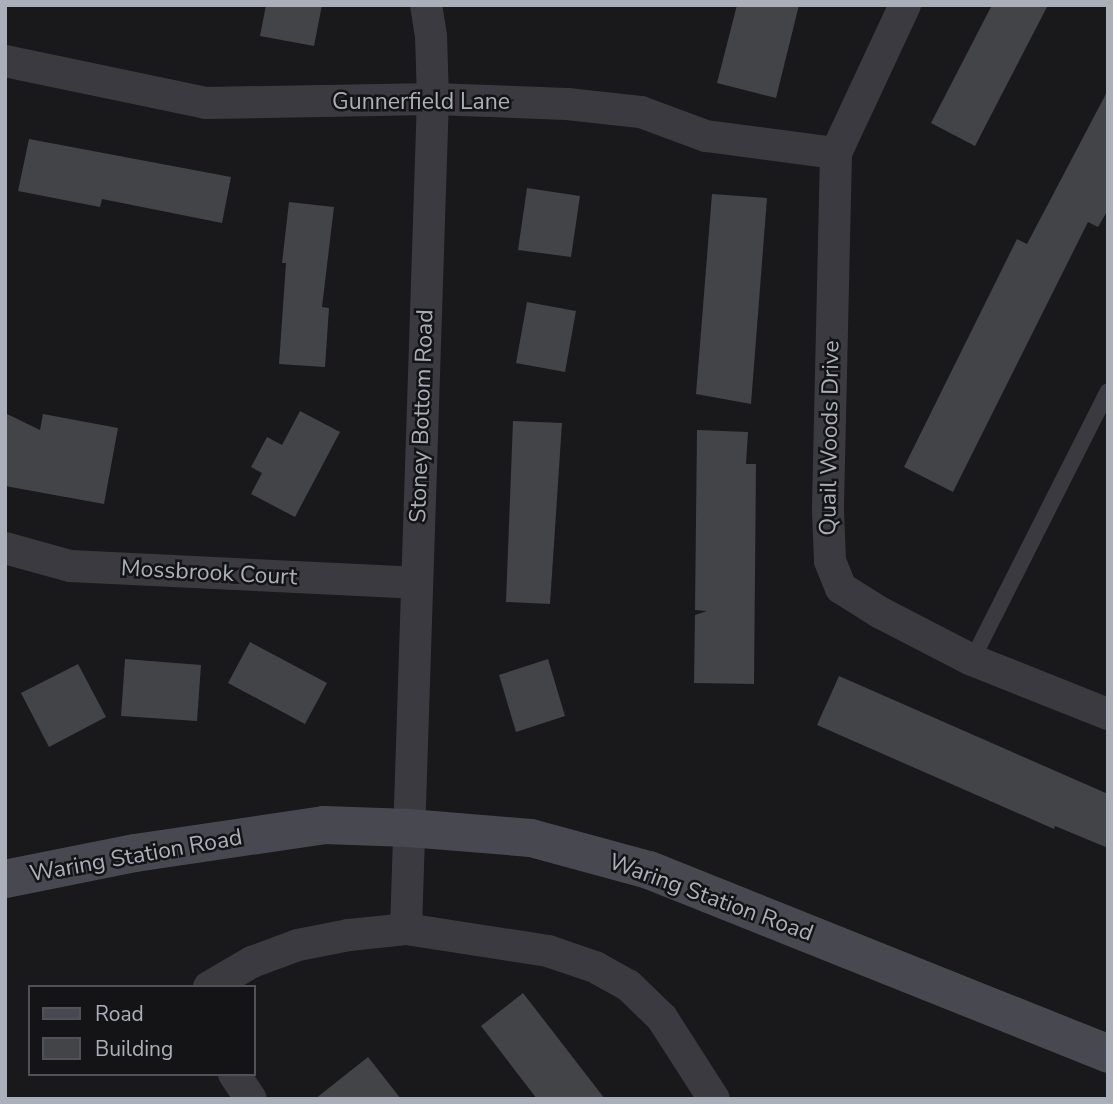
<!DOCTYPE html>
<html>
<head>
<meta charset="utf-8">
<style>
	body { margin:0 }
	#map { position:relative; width:1113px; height:1104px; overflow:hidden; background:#19191b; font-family:"Nunito Sans",sans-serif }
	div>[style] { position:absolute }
	.building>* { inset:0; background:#434448 }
	.lane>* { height:16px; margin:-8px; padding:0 8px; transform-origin:8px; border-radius:8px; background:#3a3a40 }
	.street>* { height:32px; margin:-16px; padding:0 16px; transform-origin:16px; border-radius:16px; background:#3a3a40 }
	.secondary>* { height:38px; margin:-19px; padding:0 19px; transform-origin:19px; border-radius:19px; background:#484950 }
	span { translate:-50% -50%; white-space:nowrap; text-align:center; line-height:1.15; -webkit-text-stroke:5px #141416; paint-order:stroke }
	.street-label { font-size:23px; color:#abafba }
	.frame { position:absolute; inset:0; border:7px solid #abafba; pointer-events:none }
	.legend { position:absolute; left:28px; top:985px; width:228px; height:91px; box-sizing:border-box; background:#141416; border:2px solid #505258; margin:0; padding:9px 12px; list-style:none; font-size:21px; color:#abafba }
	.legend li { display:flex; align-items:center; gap:14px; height:35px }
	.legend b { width:35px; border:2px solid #505258 }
</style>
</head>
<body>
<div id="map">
	<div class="building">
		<div style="clip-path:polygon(266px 5px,322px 5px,314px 46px,260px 36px)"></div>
		<div style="clip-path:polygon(737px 5px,799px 5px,776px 98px,717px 83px)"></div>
		<div style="clip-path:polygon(992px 5px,1048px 5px,975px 146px,931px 123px)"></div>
		<div style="clip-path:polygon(1108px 90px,1108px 210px,1098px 227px,1088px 222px,953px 492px,904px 467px,1017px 239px,1027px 244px)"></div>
		<div style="clip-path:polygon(29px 139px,231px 177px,222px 223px,102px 199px,100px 207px,18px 191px)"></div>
		<div style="clip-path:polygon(527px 188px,580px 196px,571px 257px,518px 250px)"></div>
		<div style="clip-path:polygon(712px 194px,767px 198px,751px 404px,696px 394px)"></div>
		<div style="clip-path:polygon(289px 202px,334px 207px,322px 307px,329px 308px,325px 367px,279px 364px,286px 263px,282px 263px)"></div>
		<div style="clip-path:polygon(527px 302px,576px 311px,565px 372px,516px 363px)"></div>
		<div style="clip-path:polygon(300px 411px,340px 432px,295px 517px,251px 494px,262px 473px,251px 467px,267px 437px,282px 445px)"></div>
		<div style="clip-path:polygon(5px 413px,40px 430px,43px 414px,118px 428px,104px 504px,5px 486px)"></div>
		<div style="clip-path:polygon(513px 421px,562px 423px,550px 604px,506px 602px)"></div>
		<div style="clip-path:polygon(697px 430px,748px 432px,746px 464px,756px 464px,754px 684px,694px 683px,695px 615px,707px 611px,695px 610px)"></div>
		<div style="clip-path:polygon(250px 642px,327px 683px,305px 724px,228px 683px)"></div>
		<div style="clip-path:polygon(125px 659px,201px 665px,197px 721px,121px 716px)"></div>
		<div style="clip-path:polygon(548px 659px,565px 716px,516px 732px,499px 675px)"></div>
		<div style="clip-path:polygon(78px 664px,106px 717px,49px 747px,21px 693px)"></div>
		<div style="clip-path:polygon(839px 676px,1108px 794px,1108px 848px,1055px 826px,1054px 829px,817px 725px)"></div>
		<div style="clip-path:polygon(523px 993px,605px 1099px,537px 1099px,481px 1026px)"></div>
		<div style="clip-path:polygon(368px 1057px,401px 1099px,315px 1099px)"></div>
	</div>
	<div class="lane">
		<div style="left:972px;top:660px;width:301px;rotate:-63.2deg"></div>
	</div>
	<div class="street">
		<div style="left:905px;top:5px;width:163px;rotate:115deg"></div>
		<div style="left:836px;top:153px;width:358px;rotate:91.3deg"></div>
		<div style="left:828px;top:511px;width:50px;rotate:87.7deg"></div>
		<div style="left:830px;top:561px;width:29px;rotate:68deg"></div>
		<div style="left:841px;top:588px;width:45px;rotate:32.3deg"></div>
		<div style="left:879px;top:612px;width:105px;rotate:27.3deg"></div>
		<div style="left:972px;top:660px;width:146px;rotate:21.7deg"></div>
		<div style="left:5px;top:61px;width:205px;rotate:11.8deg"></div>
		<div style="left:206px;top:103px;width:227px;rotate:-1deg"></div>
		<div style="left:433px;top:99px;width:134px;rotate:2.1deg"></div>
		<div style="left:567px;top:104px;width:74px;rotate:6.2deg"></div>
		<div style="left:641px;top:112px;width:69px;rotate:20.3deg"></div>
		<div style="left:706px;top:136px;width:131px;rotate:7.5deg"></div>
		<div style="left:5px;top:548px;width:67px;rotate:15.5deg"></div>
		<div style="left:70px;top:566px;width:345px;rotate:2.8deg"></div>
		<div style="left:406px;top:929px;width:830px;rotate:-88.14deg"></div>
		<div style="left:433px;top:99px;width:63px;rotate:-91.8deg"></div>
		<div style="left:431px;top:36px;width:31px;rotate:-99deg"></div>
		<div style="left:209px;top:987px;width:50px;rotate:-30.2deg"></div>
		<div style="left:252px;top:962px;width:49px;rotate:-20.3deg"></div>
		<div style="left:298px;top:945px;width:52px;rotate:-11.1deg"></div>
		<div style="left:349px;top:935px;width:57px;rotate:-6deg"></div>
		<div style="left:406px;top:929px;width:144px;rotate:8.8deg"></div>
		<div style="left:548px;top:951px;width:50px;rotate:18.8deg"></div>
		<div style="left:595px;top:967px;width:38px;rotate:29deg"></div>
		<div style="left:628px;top:985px;width:47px;rotate:44.1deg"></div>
		<div style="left:662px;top:1018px;width:96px;rotate:57.3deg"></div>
		<div style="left:234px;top:1074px;width:30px;rotate:56deg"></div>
	</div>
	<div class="secondary">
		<div style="left:5px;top:879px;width:133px;rotate:-11.3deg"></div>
		<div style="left:135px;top:853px;width:191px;rotate:-8.4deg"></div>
		<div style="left:324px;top:825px;width:85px;rotate:2deg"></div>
		<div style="left:409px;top:828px;width:122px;rotate:4.7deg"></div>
		<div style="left:531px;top:838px;width:122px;rotate:15.2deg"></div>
		<div style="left:649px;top:870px;width:495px;rotate:21.8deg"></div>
	</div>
	<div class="street-label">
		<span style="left:421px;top:102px">Gunnerfield Lane</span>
		<span style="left:422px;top:416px;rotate:-88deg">Stoney Bottom Road</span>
		<span style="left:830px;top:438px;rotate:-89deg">Quail Woods Drive</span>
		<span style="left:209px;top:573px;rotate:3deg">Mossbrook Court</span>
		<span style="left:136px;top:856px;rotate:-10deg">Waring Station Road</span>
		<span style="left:711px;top:898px;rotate:20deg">Waring Station Road</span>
	</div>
	<div class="frame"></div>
	<ul class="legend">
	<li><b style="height:9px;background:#484950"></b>Road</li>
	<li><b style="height:19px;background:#434448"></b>Building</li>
	</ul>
</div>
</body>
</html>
